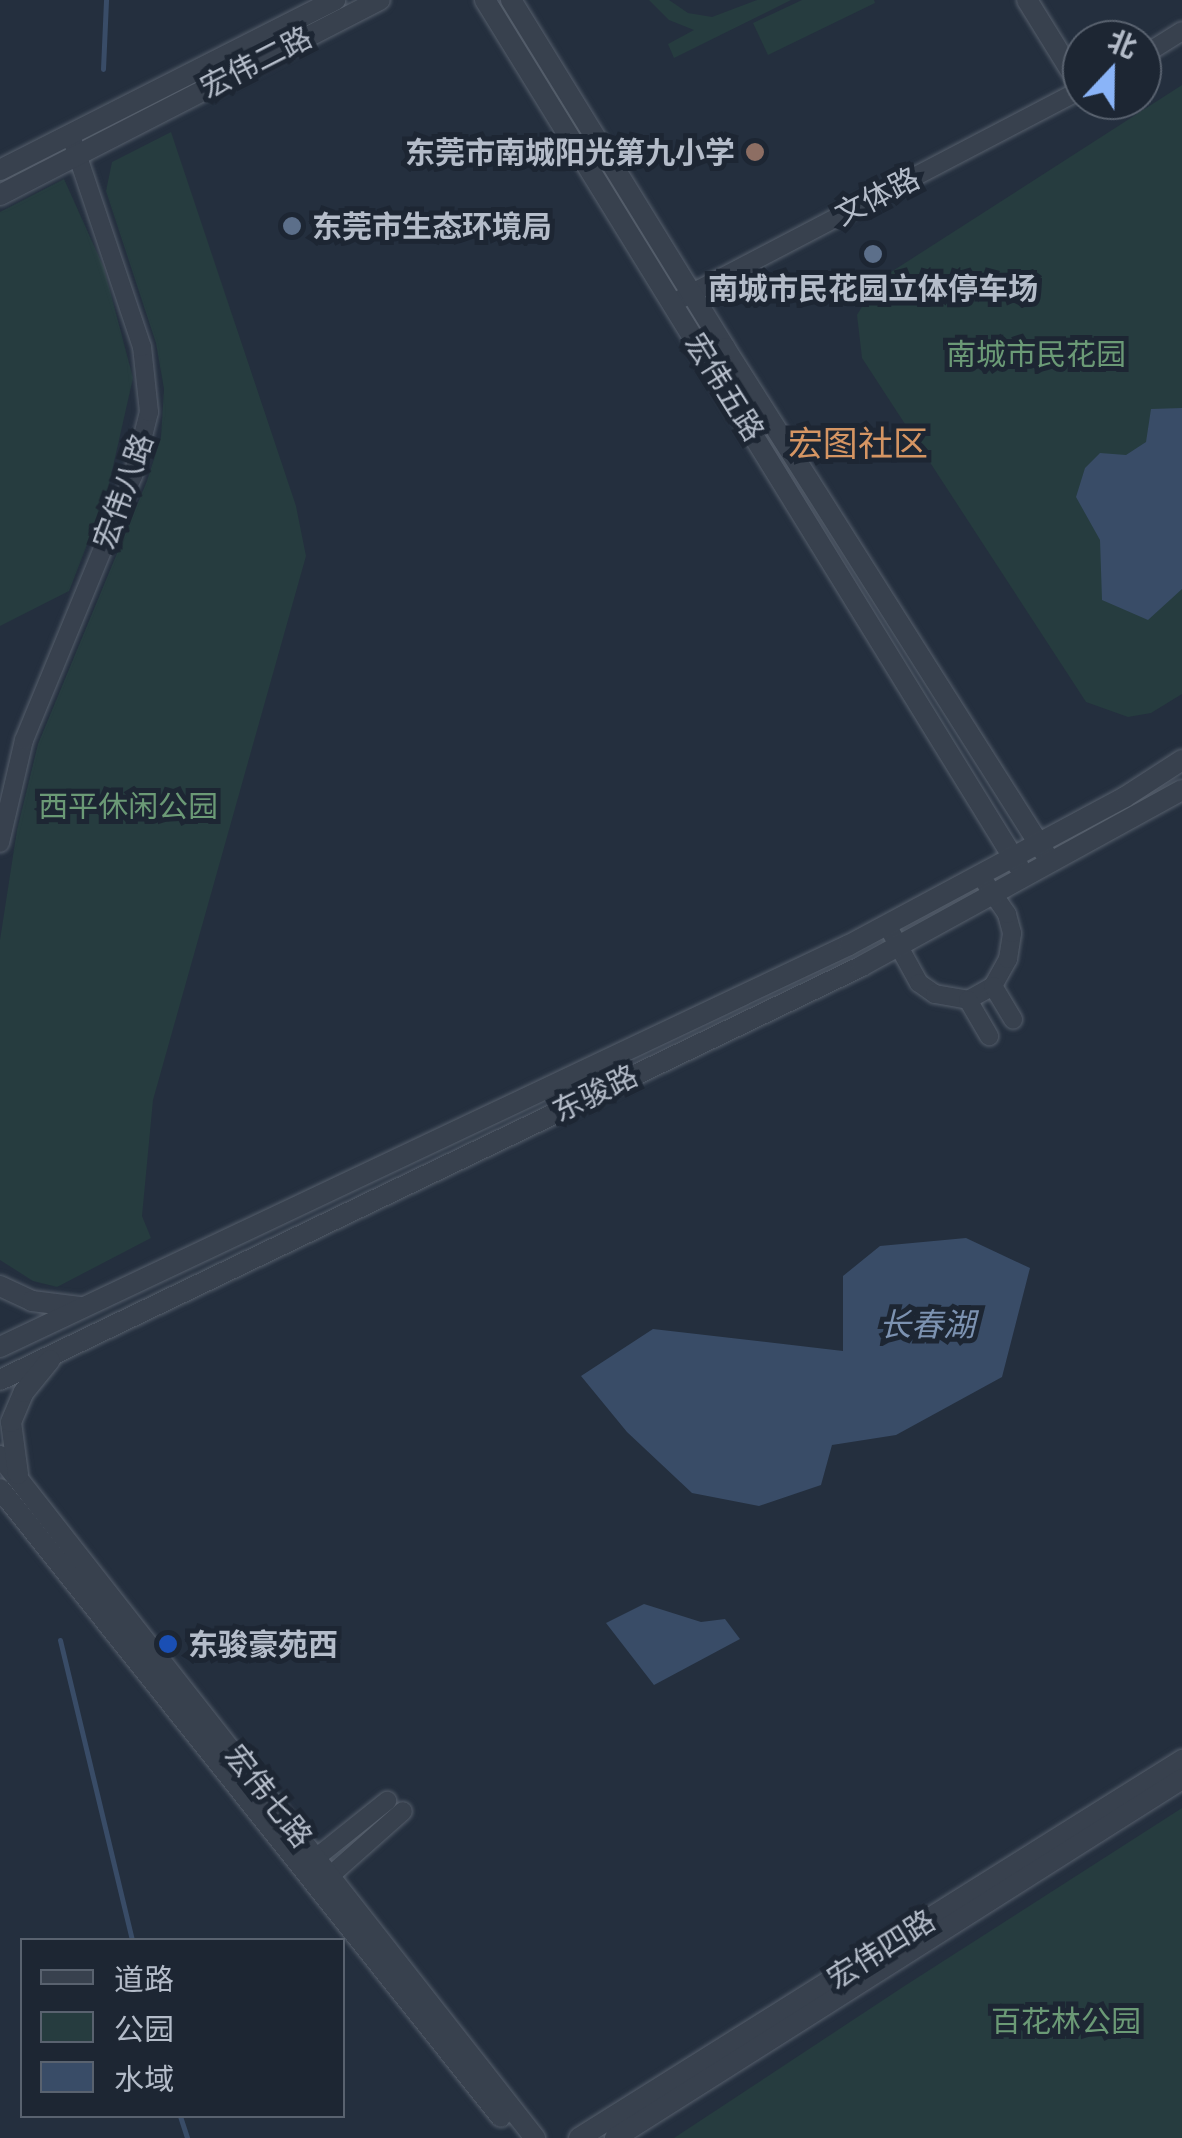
<!DOCTYPE html>
<html>
<head>
<meta charset="utf-8">
<style>
	body { margin:0 }
	#map { position:relative; width:1182px; height:2138px; overflow:hidden; background:#242f3e; font-family:"Archivo Narrow","Noto Sans SC",sans-serif }
	div>[style] { position:absolute }
	.green>* { inset:0; background:#263c3f }
	.water>* { inset:0; background:#394c67 }
	.stream>* { height:5px; margin:-2.5px; padding:0 2.5px; transform-origin:2.5px; border-radius:2.5px; background:#394c67 }
	.roads { filter:drop-shadow(0 0 2px #565f6c) drop-shadow(0 0 2px #565f6c) }
	.minor>* { height:18px; margin:-9px; padding:0 9px; transform-origin:9px; border-radius:9px; background:#38414e }
	.tertiary>* { height:20px; margin:-10px; padding:0 10px; transform-origin:10px; border-radius:10px; background:#38414e }
	.dots>* { width:28px; height:28px; translate:-50% -50%; box-sizing:border-box; border:5px solid #1d2633; border-radius:50% }
	span { translate:-50% -50%; white-space:nowrap; text-align:center; line-height:1.15; -webkit-text-stroke:10px #1d2633; paint-order:stroke }
	.street-label { font-size:30px; color:#b4bcc9 }
	.poi-label { font-size:30px; color:#b4bcc9; font-weight:700 }
	.right { translate:-100% -50%; text-align:right }
	.left { translate:0 -50%; text-align:left }
	.park-label { font-size:30px; color:#6b9a76 }
	.water-label { font-size:32px; color:#7c92b1; font-style:italic }
	.quarter-label { font-size:35px; color:#d59563 }
	.legend { position:absolute; left:20px; top:1938px; width:325px; height:180px; box-sizing:border-box; background:#1d2633; border:2px solid #59626f; margin:0; padding:12px 18px; list-style:none; font-size:30px; color:#b4bcc9 }
	.legend li { display:flex; align-items:center; gap:20px; height:50px }
	.legend b { width:50px; border:2px solid #59626f }
	.north { position:absolute; left:1062px; top:20px; width:100px; height:100px; box-sizing:border-box; background:#1d2633; border:2px solid #59626f; border-radius:50%; rotate:22deg; font-size:28px; font-weight:700; line-height:40px; text-align:center; color:#b4bcc9 }
	.north::after { content:''; display:block; margin:auto; width:35px; height:45px; background:#8ab4f8; clip-path:polygon(50% 0,100% 100%,50% 72%,0 100%) }
</style>
</head>
<body>
<div id="map">
	<div class="green">
		<div style="clip-path:polygon(649px 0,669px 0,688px 13px,712px 17px,757px 0,791px 0,674px 58px,668px 44px,694px 30px,669px 20px)"></div>
		<div style="clip-path:polygon(802px 0,874px 0,875px 3px,768px 55px,753px 23px)"></div>
		<div style="clip-path:polygon(1182px 85px,1182px 694px,1151px 713px,1128px 717px,1086px 702px,862px 358px,857px 315px,877px 281px)"></div>
		<div style="clip-path:polygon(171px 132px,296px 506px,306px 556px,153px 1100px,142px 1216px,151px 1238px,57px 1287px,33px 1281px,0 1260px,0 940px,17px 830px,38px 744px,147px 481px,161px 437px,164px 389px,156px 343px,106px 191px,112px 162px)"></div>
		<div style="clip-path:polygon(64px 179px,104px 268px,133px 378px,107px 493px,69px 591px,0 626px,0 212px)"></div>
		<div style="clip-path:polygon(1182px 1808px,1182px 2138px,674px 2138px,906px 1985px)"></div>
	</div>
	<div class="water">
		<div style="clip-path:polygon(1182px 408px,1182px 589px,1148px 620px,1102px 600px,1100px 540px,1076px 497px,1085px 468px,1100px 453px,1126px 455px,1146px 442px,1151px 409px)"></div>
		<div style="clip-path:polygon(966px 1238px,1030px 1268px,1002px 1377px,896px 1435px,832px 1445px,821px 1485px,759px 1506px,692px 1493px,627px 1432px,581px 1376px,653px 1329px,843px 1351px,843px 1276px,880px 1246px)"></div>
		<div style="clip-path:polygon(644px 1604px,701px 1622px,725px 1619px,740px 1639px,654px 1685px,606px 1623px)"></div>
	</div>
	<div class="stream">
		<div style="left:103px;top:69px;width:69px;rotate:-87.5deg"></div>
		<div style="left:60px;top:1640px;width:309px;rotate:76.5deg"></div>
		<div style="left:180px;top:2116px;width:23px;rotate:72deg"></div>
	</div>
	<div class="roads">
		<div class="minor">
			<div style="left:1142px;top:56px;width:47px;rotate:-32deg"></div>
			<div style="left:673px;top:303px;width:462px;rotate:-27.6deg"></div>
			<div style="left:0;top:843px;width:106px;rotate:-76.9deg"></div>
			<div style="left:24px;top:740px;width:286px;rotate:-67.6deg"></div>
			<div style="left:133px;top:476px;width:66px;rotate:-76deg"></div>
			<div style="left:149px;top:412px;width:65px;rotate:-96.1deg"></div>
			<div style="left:142px;top:347px;width:216px;rotate:-108.6deg"></div>
			<div style="left:887px;top:925px;width:66px;rotate:61.1deg"></div>
			<div style="left:919px;top:983px;width:19px;rotate:35deg"></div>
			<div style="left:935px;top:994px;width:34px;rotate:10deg"></div>
			<div style="left:968px;top:1000px;width:29px;rotate:-29deg"></div>
			<div style="left:993px;top:986px;width:31px;rotate:-61deg"></div>
			<div style="left:1008px;top:959px;width:26px;rotate:-81deg"></div>
			<div style="left:1012px;top:933px;width:20px;rotate:-105deg"></div>
			<div style="left:1007px;top:914px;width:47px;rotate:-124.7deg"></div>
			<div style="left:993px;top:986px;width:39px;rotate:59deg"></div>
			<div style="left:968px;top:1000px;width:42px;rotate:59.7deg"></div>
			<div style="left:317px;top:1857px;width:90px;rotate:-38.7deg"></div>
			<div style="left:331px;top:1875px;width:96px;rotate:-41.6deg"></div>
		</div>
		<div class="tertiary">
			<div style="left:485px;top:0;width:1018px;rotate:58.37deg"></div>
			<div style="left:511px;top:0;width:409px;rotate:58.4deg"></div>
			<div style="left:725px;top:348px;width:600px;rotate:57.66deg"></div>
			<div style="left:1027px;top:0;width:105px;rotate:58.3deg"></div>
			<div style="left:0;top:170px;width:376px;rotate:-26.9deg"></div>
			<div style="left:0;top:195px;width:427px;rotate:-27.2deg"></div>
			<div style="left:0;top:1286px;width:35px;rotate:25deg"></div>
			<div style="left:32px;top:1301px;width:48px;rotate:7.1deg"></div>
			<div style="left:0;top:1347px;width:939px;rotate:-25.34deg"></div>
			<div style="left:849px;top:945px;width:313px;rotate:-28.2deg"></div>
			<div style="left:1125px;top:797px;width:68px;rotate:-33deg"></div>
			<div style="left:0;top:1380px;width:956px;rotate:-25.65deg"></div>
			<div style="left:862px;top:966px;width:365px;rotate:-28.8deg"></div>
			<div style="left:0;top:1456px;width:867px;rotate:51.89deg"></div>
			<div style="left:18px;top:1474px;width:52px;rotate:-97.7deg"></div>
			<div style="left:11px;top:1422px;width:33px;rotate:-67deg"></div>
			<div style="left:24px;top:1392px;width:41px;rotate:-50.9deg"></div>
			<div style="left:0;top:1489px;width:803px;rotate:51.42deg"></div>
			<div style="left:579px;top:2138px;width:712px;rotate:-32.08deg"></div>
			<div style="left:615px;top:2138px;width:671px;rotate:-32.34deg"></div>
		</div>
	</div>
	<div class="dots">
		<div style="left:755px;top:152px;background:#8d6e63"></div>
		<div style="left:292px;top:226px;background:#5c6f8a"></div>
		<div style="left:873px;top:254px;background:#5c6f8a"></div>
		<div style="left:168px;top:1644px;background:#1a4fb4"></div>
	</div>
	<div class="street-label">
		<span style="left:256px;top:62px;rotate:-27deg">宏伟二路</span>
		<span style="left:877px;top:196px;rotate:-27deg">文体路</span>
		<span style="left:725px;top:387px;rotate:58deg">宏伟五路</span>
		<span style="left:123px;top:491px;rotate:-70deg">宏伟八路</span>
		<span style="left:595px;top:1093px;rotate:-26deg">东骏路</span>
		<span style="left:269px;top:1796px;rotate:52deg">宏伟七路</span>
		<span style="left:881px;top:1949px;rotate:-32deg">宏伟四路</span>
	</div>
	<div class="poi-label">
		<span class="right" style="left:735px;top:152px">东莞市南城阳光第九小学</span>
		<span class="left" style="left:312px;top:226px">东莞市生态环境局</span>
		<span style="left:873px;top:288px">南城市民花园立体停车场</span>
		<span class="left" style="left:188px;top:1644px">东骏豪苑西</span>
	</div>
	<div class="park-label">
		<span style="left:1036px;top:354px">南城市民花园</span>
		<span style="left:128px;top:806px">西平休闲公园</span>
		<span style="left:1066px;top:2021px">百花林公园</span>
	</div>
	<div class="water-label">
		<span style="left:927px;top:1325px">长春湖</span>
	</div>
	<div class="quarter-label">
		<span style="left:858px;top:444px">宏图社区</span>
	</div>
	<ul class="legend">
	<li><b style="height:12px;background:#38414e"></b>道路</li>
	<li><b style="height:28px;background:#263c3f"></b>公园</li>
	<li><b style="height:28px;background:#394c67"></b>水域</li>
	</ul>
	<div class="north">北</div>
</div>
</body>
</html>
